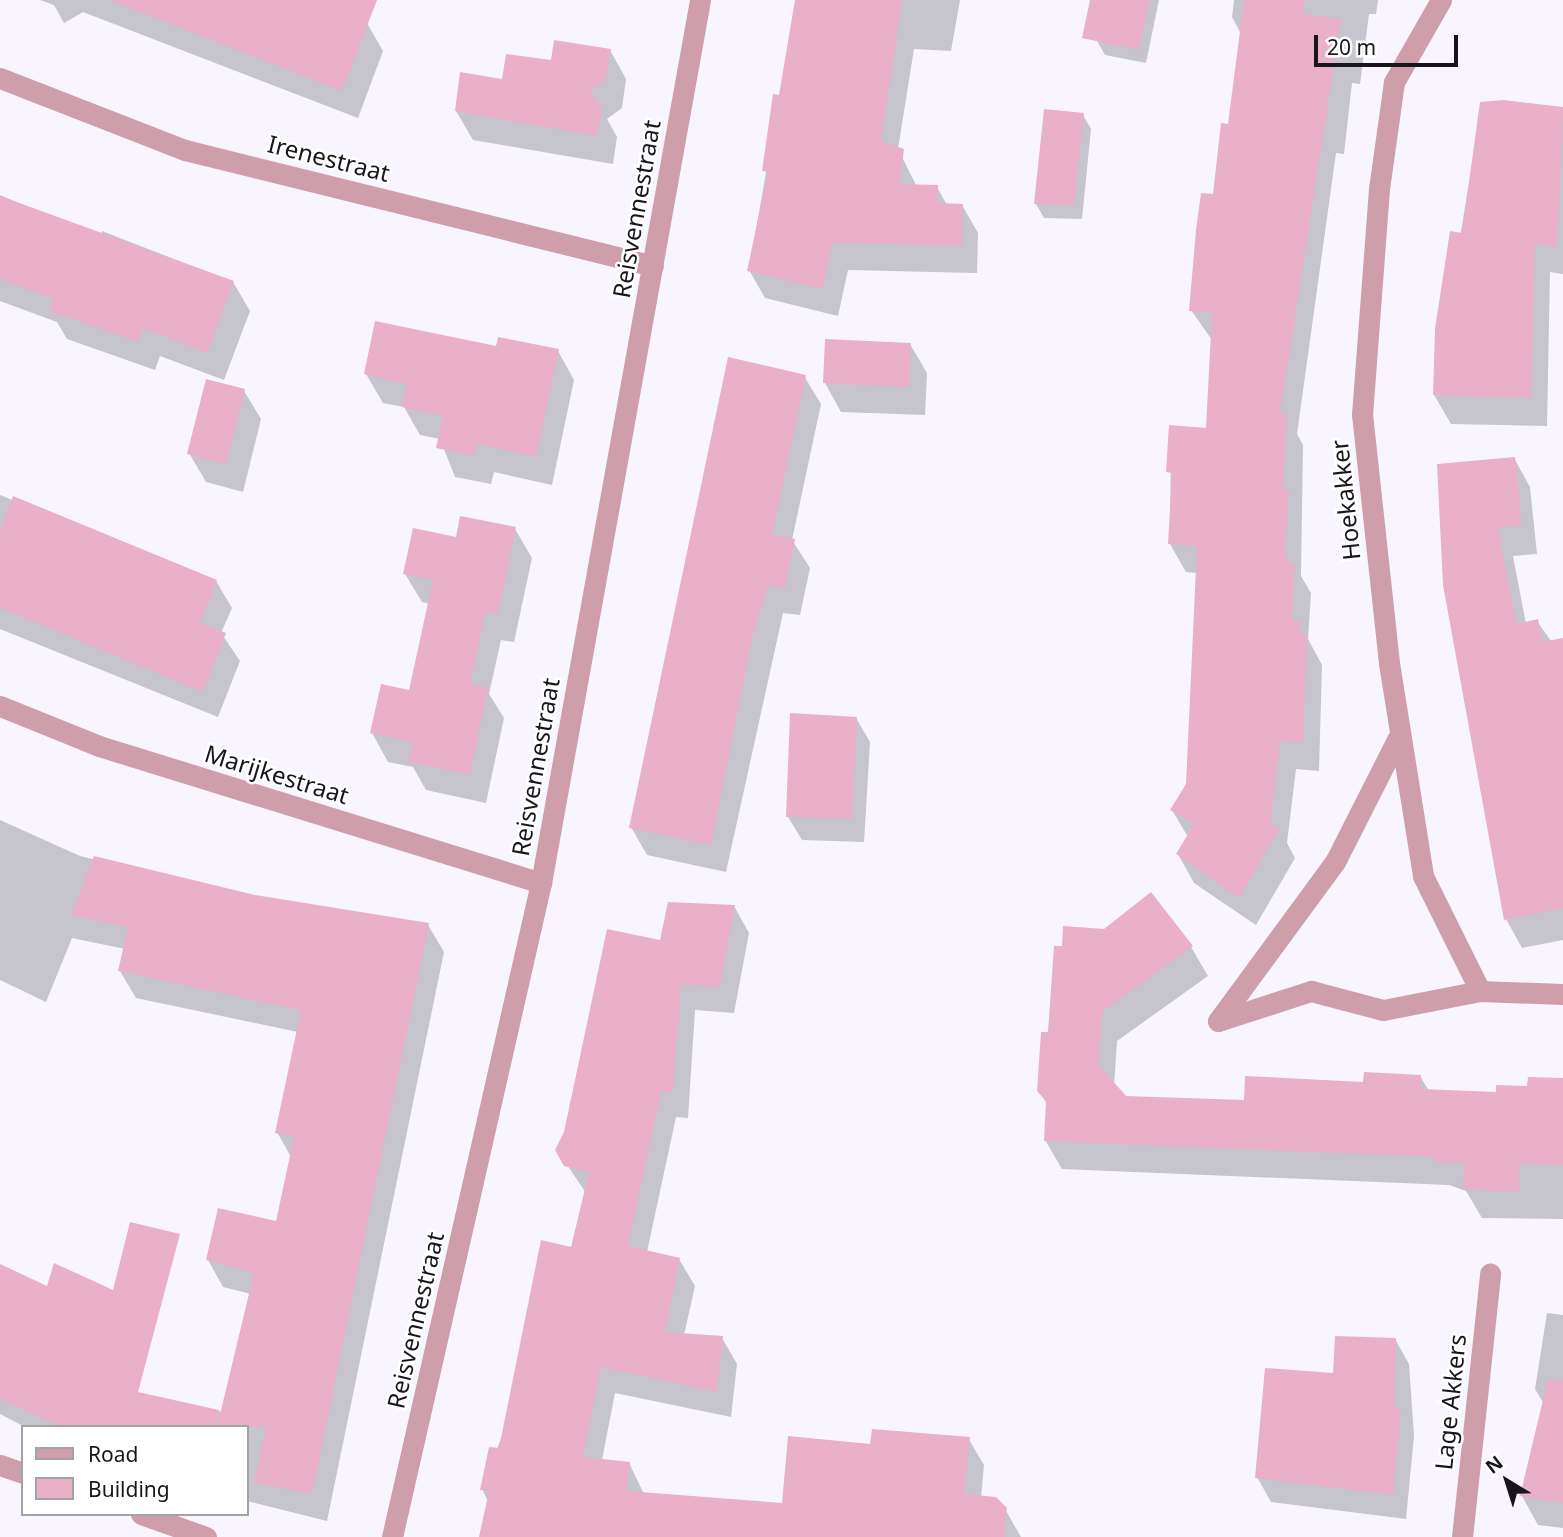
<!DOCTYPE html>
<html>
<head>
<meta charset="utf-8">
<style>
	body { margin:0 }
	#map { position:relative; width:1563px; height:1537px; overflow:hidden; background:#f8f5ff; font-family:"Noto Sans",sans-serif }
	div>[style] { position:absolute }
	.shadow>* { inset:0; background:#0003 }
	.building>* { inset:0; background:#e9b0c8 }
	.service>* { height:21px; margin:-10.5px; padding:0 10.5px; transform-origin:10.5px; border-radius:10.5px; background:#ce9eaa }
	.minor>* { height:21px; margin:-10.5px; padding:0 10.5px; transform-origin:10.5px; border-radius:10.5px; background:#ce9eaa }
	span { translate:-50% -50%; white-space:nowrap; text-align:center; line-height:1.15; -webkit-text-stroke:5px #fff; paint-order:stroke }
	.street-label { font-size:24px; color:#18161b }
	.legend { position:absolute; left:21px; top:1425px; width:228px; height:91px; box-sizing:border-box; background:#fff; border:2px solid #a3a2a4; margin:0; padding:9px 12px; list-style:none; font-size:21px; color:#18161b }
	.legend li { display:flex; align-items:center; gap:14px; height:35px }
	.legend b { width:35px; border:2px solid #a3a2a4 }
	.north { position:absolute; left:1472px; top:1446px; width:70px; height:70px; -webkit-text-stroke:5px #fff; paint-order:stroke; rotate:322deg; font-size:19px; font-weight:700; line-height:28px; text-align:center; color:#18161b }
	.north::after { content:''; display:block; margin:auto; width:24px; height:32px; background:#18161b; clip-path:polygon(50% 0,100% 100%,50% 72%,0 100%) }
	.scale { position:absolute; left:1314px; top:35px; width:144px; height:32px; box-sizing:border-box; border:4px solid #18161b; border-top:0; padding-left:9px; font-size:21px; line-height:24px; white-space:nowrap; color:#18161b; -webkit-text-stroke:5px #fff; paint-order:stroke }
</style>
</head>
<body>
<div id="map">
	<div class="shadow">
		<div style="clip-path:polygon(40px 0,296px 0,367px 23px,383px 51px,358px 118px,83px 12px,64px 23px,54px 5px)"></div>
		<div style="clip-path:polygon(796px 0,960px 0,951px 51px,914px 49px,898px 149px,917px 187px,937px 187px,947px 205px,962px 205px,978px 233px,977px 273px,848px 270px,838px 316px,765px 298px,749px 270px)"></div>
		<div style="clip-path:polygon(1105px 0,1159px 0,1146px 63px,1105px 55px,1097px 41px)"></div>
		<div style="clip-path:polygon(1234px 0,1378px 0,1376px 14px,1369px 14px,1360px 84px,1352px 83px,1344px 154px,1336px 153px,1297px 434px,1303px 445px,1301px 576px,1311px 593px,1308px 639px,1322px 665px,1319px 771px,1296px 769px,1287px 843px,1295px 858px,1256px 925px,1194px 883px,1178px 854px,1188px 837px,1172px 810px,1187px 784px,1198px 573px,1186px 572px,1170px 544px,1171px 427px,1208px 430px,1212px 340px,1191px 310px,1230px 126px,1241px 34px,1232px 17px)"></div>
		<div style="clip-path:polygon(610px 50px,626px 79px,622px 108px,607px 119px,617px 137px,613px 164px,473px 140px,456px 111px,503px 81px)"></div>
		<div style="clip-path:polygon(1482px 104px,1563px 110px,1563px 274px,1550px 272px,1547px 426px,1451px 424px,1434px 395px)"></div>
		<div style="clip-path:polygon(1083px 115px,1091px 129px,1082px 219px,1044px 218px,1036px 204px)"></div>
		<div style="clip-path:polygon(0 195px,100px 238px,102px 231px,233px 282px,250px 311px,224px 380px,160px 356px,155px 370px,67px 339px,57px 322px,0 301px)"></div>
		<div style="clip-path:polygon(910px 344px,927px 373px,925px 415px,841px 412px,825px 383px)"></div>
		<div style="clip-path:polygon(497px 348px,558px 351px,574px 380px,552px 485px,494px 472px,491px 484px,455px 477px,440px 439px,420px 435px,404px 407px,383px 403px,366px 374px)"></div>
		<div style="clip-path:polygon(804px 376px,821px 404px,792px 540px,810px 568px,800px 615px,783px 613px,726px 872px,647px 855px,631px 827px)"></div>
		<div style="clip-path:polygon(244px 391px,261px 419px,243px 492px,206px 482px,189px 453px)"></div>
		<div style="clip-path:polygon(1514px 458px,1530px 487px,1537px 554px,1513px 556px,1526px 624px,1537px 621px,1563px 658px,1563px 940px,1522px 948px,1506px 919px,1444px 585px)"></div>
		<div style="clip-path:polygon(0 495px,216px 581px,232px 608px,221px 633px,240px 661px,218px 717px,0 629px)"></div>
		<div style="clip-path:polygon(515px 529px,532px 558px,514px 642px,501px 640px,489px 694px,504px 718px,486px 803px,426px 790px,413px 767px,388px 762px,372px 733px,411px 692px,430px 604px,422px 602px,405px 574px,457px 539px)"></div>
		<div style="clip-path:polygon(856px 718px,870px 742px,864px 842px,802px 840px,788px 817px)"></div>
		<div style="clip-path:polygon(0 820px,80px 856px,254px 897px,428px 925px,444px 952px,327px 1521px,247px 1501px,247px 1427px,127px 1427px,134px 1393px,222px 1412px,251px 1294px,223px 1287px,208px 1260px,277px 1223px,291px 1157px,277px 1132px,298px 1032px,136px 998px,120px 971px,125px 949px,72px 938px,46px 1002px,0 980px)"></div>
		<div style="clip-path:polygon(734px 906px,749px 933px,734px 1013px,695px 1010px,688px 1118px,676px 1117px,647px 1252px,679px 1259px,695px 1286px,684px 1335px,722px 1338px,737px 1364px,731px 1417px,615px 1393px,602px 1460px,629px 1463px,644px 1494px,784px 1505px,872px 1446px,968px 1438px,984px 1465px,981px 1498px,1005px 1509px,1021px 1537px,481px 1537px,488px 1501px,482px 1489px,572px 1249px,586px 1193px,557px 1150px,661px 942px)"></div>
		<div style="clip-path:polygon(1191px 947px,1208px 976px,1117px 1041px,1114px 1086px,1125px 1098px,1245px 1102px,1420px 1076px,1429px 1091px,1498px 1093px,1563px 1080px,1563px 1219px,1482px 1218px,1466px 1191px,1449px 1185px,1062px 1169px,1045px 1140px,1048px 1106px,1039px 1091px,1050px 1034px)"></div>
		<div style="clip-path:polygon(0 1266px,85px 1427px,25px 1427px,0 1414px)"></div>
		<div style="clip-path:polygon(1547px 1313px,1563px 1315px,1563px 1528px,1538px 1525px,1522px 1496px,1544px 1404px,1535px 1389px)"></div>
		<div style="clip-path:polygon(1395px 1339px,1409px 1364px,1414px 1436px,1406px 1519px,1271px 1502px,1257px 1477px,1335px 1375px)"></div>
	</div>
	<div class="building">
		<div style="clip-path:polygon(109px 0,377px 0,342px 91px)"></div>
		<div style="clip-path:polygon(795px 0,902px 0,881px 141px,904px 149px,900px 184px,938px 185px,937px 203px,963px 204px,962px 246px,832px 243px,823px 289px,747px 271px,768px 172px,762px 171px,773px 94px,779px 95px)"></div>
		<div style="clip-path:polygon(1090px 0,1149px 0,1139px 50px,1082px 38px)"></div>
		<div style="clip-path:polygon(1244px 0,1305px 0,1303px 14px,1341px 19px,1280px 414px,1287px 414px,1283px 490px,1289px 490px,1285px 549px,1288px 562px,1295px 563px,1292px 621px,1301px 622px,1300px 634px,1307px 634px,1303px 743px,1280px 741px,1270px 823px,1280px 828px,1239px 898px,1176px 854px,1194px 824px,1170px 810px,1186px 784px,1197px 546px,1168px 544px,1172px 473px,1166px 472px,1169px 425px,1206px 428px,1212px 313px,1189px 311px,1196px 230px,1201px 193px,1213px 194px,1221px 123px,1228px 124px)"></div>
		<div style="clip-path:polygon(554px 40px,611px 49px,606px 79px,590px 91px,602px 107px,597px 136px,455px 111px,460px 72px,502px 79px,506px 54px,551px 60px)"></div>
		<div style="clip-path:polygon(1503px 100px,1563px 107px,1557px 247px,1535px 244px,1531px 398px,1433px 395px,1435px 329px,1450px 231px,1462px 233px,1480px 102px)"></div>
		<div style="clip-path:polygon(1044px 109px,1084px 113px,1074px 205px,1034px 204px)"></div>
		<div style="clip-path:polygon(0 196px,234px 281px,207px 353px,143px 328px,139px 342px,49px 311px,53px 299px,0 279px)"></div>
		<div style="clip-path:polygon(375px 321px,496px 346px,498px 337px,559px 349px,536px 457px,478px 444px,475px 456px,436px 448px,443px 416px,402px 407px,407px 384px,364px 374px)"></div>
		<div style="clip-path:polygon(825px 339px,911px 343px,909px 387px,823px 383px)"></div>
		<div style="clip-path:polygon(728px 357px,806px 375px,772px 534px,795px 539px,785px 588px,768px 586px,752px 637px,711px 845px,629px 828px)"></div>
		<div style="clip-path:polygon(206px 379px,245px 389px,226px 464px,187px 454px)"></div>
		<div style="clip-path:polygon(1515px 457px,1522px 526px,1498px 528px,1516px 624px,1538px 619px,1542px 642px,1563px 638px,1563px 908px,1504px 920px,1443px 585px,1437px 464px)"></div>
		<div style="clip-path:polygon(13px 496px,217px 580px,200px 623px,226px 633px,203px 692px,0 608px,0 532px)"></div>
		<div style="clip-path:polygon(460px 516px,516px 527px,498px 614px,485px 612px,470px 684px,488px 688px,470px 775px,408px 761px,413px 742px,370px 733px,381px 684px,409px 690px,433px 580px,403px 574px,413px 528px,456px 537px)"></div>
		<div style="clip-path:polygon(790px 713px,857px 717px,852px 819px,786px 817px)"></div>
		<div style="clip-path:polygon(94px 856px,255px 895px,429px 923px,312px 1494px,254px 1483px,266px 1427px,62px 1427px,0 1399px,0 1264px,47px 1286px,54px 1263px,113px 1290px,130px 1222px,180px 1234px,138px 1392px,219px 1410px,217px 1427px,254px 1273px,206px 1260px,218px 1208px,276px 1221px,294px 1137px,275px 1133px,301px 1010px,118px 971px,128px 927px,71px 915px)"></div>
		<div style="clip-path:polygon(1151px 892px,1193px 946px,1102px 1012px,1098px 1064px,1126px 1096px,1244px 1100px,1245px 1076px,1363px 1082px,1364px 1072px,1421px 1075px,1421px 1089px,1496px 1092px,1496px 1085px,1527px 1086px,1528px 1077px,1563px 1078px,1563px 1165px,1519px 1163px,1519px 1192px,1463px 1189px,1464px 1163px,1434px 1162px,1434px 1157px,1044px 1141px,1046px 1101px,1037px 1091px,1041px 1032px,1048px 1032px,1054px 946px,1062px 946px,1063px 926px,1104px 929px)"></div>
		<div style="clip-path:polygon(668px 902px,735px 905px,720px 987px,681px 984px,673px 1092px,661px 1091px,628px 1246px,680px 1258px,665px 1332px,723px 1336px,717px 1392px,601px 1367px,583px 1457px,630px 1462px,627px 1491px,782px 1503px,788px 1436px,870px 1444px,872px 1429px,970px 1437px,964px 1494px,996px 1497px,1007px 1508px,1004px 1537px,479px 1537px,489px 1491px,480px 1490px,489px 1447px,499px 1448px,541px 1240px,571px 1247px,589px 1172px,564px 1166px,555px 1150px,564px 1132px,607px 929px,660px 940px)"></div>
		<div style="clip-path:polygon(1335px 1336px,1396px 1338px,1395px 1409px,1401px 1409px,1393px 1495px,1255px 1478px,1265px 1368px,1333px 1373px)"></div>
		<div style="clip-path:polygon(1548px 1379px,1563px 1381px,1563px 1503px,1520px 1496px)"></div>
	</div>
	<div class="service">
		<div style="left:1218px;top:1021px;width:197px;rotate:-53.7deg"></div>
		<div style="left:1335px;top:862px;width:139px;rotate:-63.1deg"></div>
		<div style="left:1218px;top:1021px;width:98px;rotate:-17.9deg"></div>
		<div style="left:1311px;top:991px;width:74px;rotate:14.8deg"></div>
		<div style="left:1383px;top:1010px;width:99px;rotate:-11.1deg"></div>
	</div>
	<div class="minor">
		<div style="left:1441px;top:0;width:95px;rotate:119.8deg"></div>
		<div style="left:1394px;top:82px;width:108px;rotate:98deg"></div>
		<div style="left:1379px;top:189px;width:226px;rotate:94.3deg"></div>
		<div style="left:1362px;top:414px;width:250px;rotate:83.8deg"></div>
		<div style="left:1389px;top:663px;width:216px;rotate:80.9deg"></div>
		<div style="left:1423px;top:876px;width:128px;rotate:63.6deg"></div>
		<div style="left:1480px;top:991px;width:83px;rotate:2.1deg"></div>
		<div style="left:0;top:78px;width:199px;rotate:21.3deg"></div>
		<div style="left:185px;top:150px;width:482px;rotate:13.9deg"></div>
		<div style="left:0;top:706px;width:107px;rotate:22deg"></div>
		<div style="left:99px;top:746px;width:463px;rotate:17.2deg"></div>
		<div style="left:0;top:1465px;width:24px;rotate:19deg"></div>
		<div style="left:141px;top:1514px;width:69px;rotate:19.5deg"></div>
		<div style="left:392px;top:1537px;width:671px;rotate:-77.17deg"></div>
		<div style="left:541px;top:883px;width:897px;rotate:-79.79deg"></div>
		<div style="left:1462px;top:1537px;width:265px;rotate:-83.9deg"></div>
	</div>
	<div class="street-label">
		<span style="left:329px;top:158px;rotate:14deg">Irenestraat</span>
		<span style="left:636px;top:209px;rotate:-80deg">Reisvennestraat</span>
		<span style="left:1345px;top:500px;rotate:-96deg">Hoekakker</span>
		<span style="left:535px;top:767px;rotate:-80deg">Reisvennestraat</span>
		<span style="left:277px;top:774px;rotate:17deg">Marijkestraat</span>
		<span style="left:415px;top:1320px;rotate:-77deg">Reisvennestraat</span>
		<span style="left:1450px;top:1402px;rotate:-84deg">Lage Akkers</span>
	</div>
	<ul class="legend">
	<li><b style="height:9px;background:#ce9eaa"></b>Road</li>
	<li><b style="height:19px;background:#e9b0c8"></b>Building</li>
	</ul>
	<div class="north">N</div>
	<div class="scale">20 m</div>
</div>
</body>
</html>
